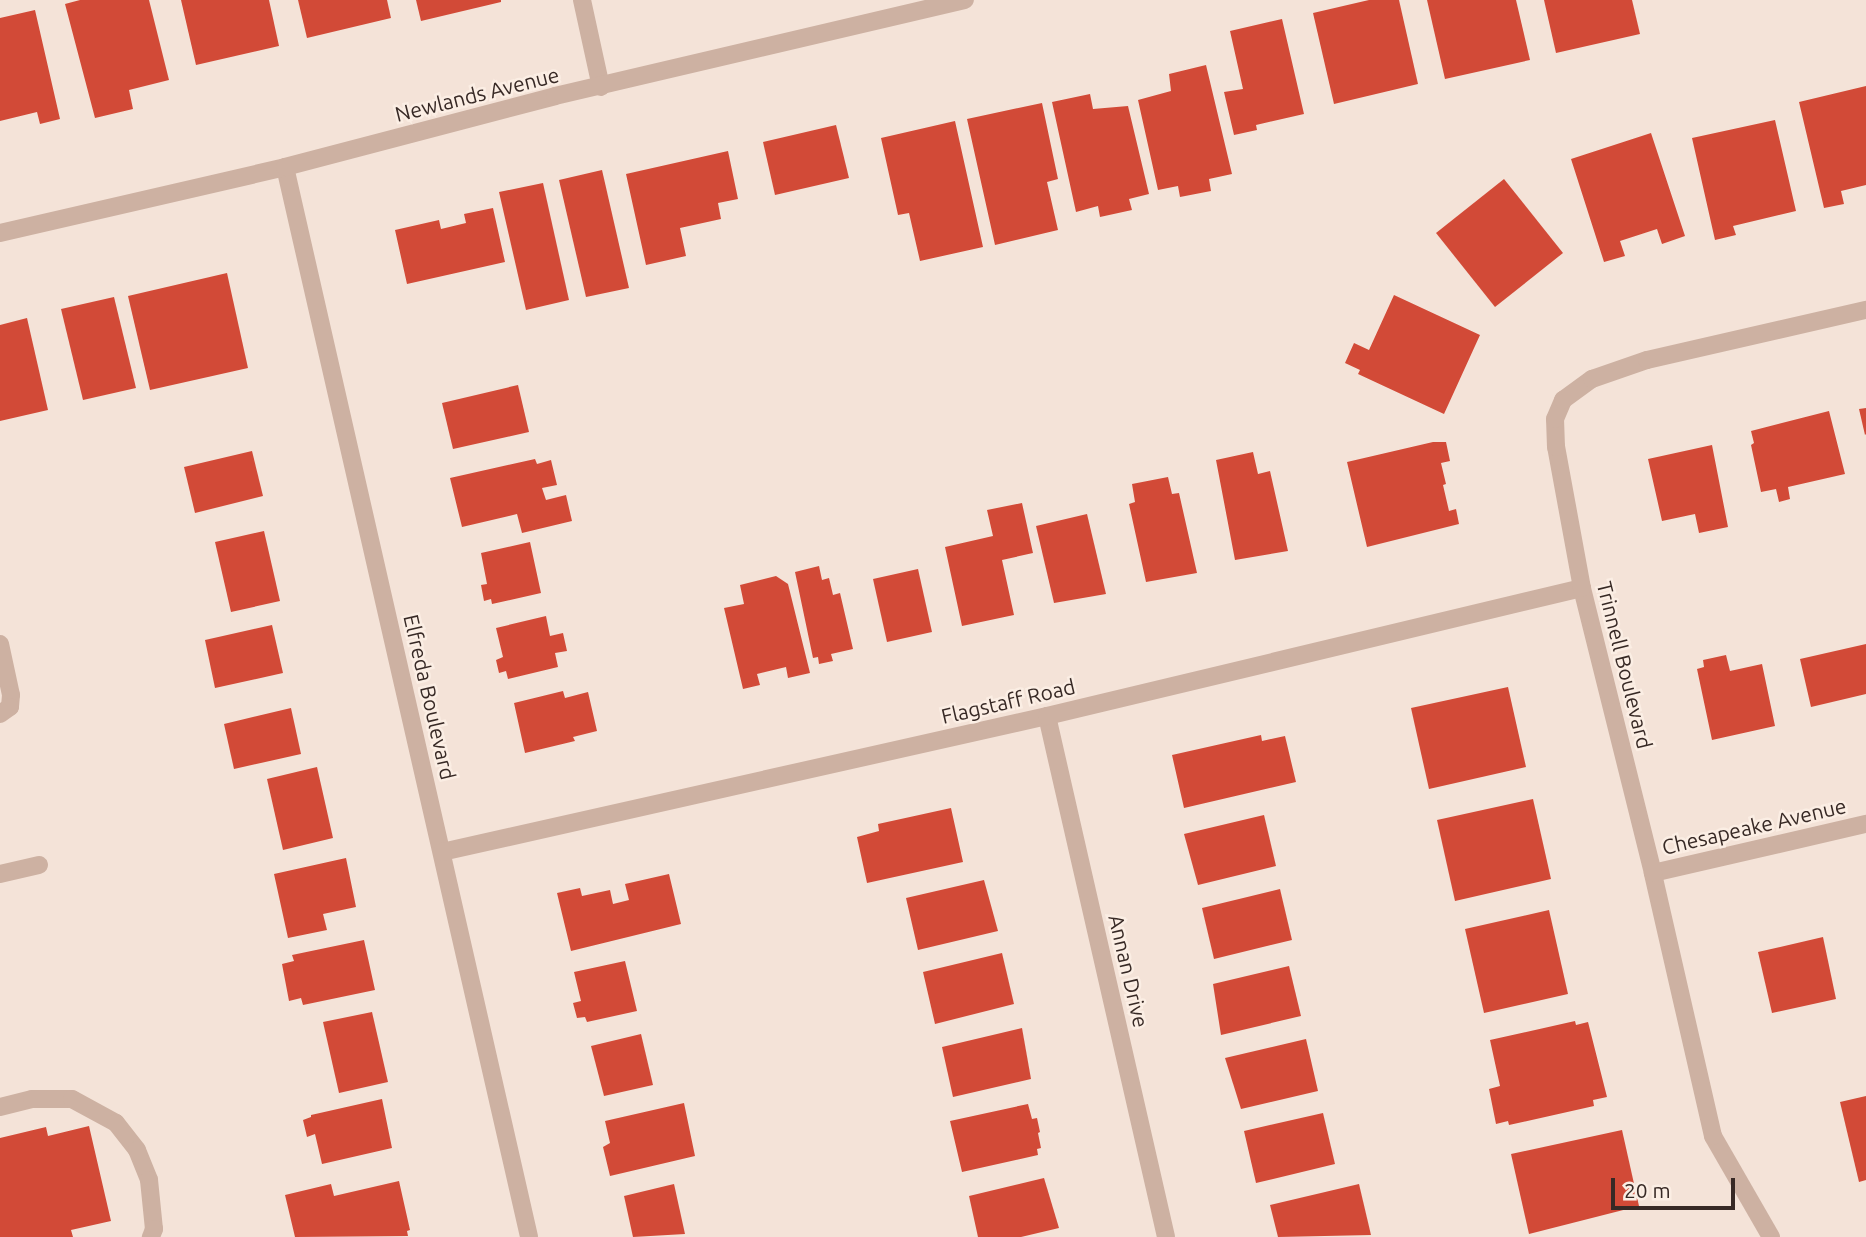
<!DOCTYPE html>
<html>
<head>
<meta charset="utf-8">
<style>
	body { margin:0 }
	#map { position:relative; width:1866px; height:1237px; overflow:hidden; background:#f4e3d8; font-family:Ubuntu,sans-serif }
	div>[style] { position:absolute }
	.building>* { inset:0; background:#d24a37 }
	.service>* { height:18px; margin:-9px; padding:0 9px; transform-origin:9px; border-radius:9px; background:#cdb1a2 }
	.minor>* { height:18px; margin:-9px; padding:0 9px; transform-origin:9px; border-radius:9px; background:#cdb1a2 }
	span { translate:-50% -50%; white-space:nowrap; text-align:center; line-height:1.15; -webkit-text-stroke:5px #fbeee4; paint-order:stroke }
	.street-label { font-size:21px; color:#372925 }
	.scale { position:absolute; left:1611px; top:1178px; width:124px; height:32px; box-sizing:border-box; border:4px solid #372925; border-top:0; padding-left:9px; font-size:21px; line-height:24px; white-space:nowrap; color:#372925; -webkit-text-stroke:5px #fbeee4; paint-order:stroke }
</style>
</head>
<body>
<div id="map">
	<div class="building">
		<div style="clip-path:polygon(80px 0,149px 0,169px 80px,129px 90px,133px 109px,95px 118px,65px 4px)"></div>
		<div style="clip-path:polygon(181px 0,269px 0,279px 46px,196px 65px)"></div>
		<div style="clip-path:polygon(298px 0,387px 0,391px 18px,307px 38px)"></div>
		<div style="clip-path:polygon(416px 0,501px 0,501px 2px,421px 21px)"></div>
		<div style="clip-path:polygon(1369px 0,1399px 0,1418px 84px,1334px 104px,1313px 13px)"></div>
		<div style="clip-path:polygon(1427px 0,1516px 0,1530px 60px,1445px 79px)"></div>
		<div style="clip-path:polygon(1544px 0,1632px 0,1640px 34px,1556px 53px)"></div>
		<div style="clip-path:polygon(35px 10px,60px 119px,40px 124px,37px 112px,0 121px,0 18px)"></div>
		<div style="clip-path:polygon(1282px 19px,1304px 114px,1256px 125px,1257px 130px,1234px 135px,1224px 92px,1243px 89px,1230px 31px)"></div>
		<div style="clip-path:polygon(1206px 65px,1232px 174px,1209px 179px,1211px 191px,1180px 197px,1178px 186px,1158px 190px,1138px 100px,1171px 91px,1169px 74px)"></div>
		<div style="clip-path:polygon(1866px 86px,1866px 185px,1841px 191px,1844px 204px,1824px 208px,1799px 102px)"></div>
		<div style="clip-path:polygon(1090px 94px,1093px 109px,1128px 106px,1149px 194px,1129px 199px,1132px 210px,1100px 217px,1098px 206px,1076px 212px,1052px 102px)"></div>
		<div style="clip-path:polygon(1042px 103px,1058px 179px,1047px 182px,1058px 230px,995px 245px,967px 119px)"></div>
		<div style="clip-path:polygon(1775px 120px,1796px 211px,1733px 226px,1736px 235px,1715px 240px,1692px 138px)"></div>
		<div style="clip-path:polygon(955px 121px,983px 247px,920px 261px,909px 213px,898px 215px,881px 138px)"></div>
		<div style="clip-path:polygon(836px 125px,849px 178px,775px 195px,763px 142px)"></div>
		<div style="clip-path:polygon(1651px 133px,1685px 236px,1662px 244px,1657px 229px,1620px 241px,1625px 256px,1604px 262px,1571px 159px)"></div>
		<div style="clip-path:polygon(728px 151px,738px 199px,718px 203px,721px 219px,680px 228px,686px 256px,646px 265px,626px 174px)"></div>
		<div style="clip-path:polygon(602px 170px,629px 288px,586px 297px,559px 180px)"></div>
		<div style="clip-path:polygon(1504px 179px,1563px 253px,1495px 307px,1436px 233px)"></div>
		<div style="clip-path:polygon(543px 183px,569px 300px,526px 310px,499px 192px)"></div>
		<div style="clip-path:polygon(493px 208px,505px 262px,407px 284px,395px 230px,439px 220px,441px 229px,466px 223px,464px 214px)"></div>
		<div style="clip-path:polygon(227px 273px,248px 368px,150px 390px,128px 296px)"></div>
		<div style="clip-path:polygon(1394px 295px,1480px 335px,1444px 414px,1358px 374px,1360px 370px,1345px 363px,1354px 343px,1369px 350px)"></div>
		<div style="clip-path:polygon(114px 297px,136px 388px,83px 400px,61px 309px)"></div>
		<div style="clip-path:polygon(27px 318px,48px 410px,0 421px,0 325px)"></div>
		<div style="clip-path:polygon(518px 385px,529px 432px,453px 449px,442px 403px)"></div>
		<div style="clip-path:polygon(1866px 408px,1866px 434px,1865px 435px,1859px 409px)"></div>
		<div style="clip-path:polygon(1829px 411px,1845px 474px,1788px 487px,1790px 499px,1779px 502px,1776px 489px,1761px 492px,1751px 445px,1754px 443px,1751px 431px)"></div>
		<div style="clip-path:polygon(1433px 442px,1446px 442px,1450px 461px,1441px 463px,1446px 484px,1443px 485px,1449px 511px,1456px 509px,1459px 524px,1367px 547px,1347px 462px)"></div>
		<div style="clip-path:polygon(1712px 445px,1728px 527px,1699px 533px,1695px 514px,1662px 521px,1648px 459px)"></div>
		<div style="clip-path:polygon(252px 451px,263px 496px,195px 513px,184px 467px)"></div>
		<div style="clip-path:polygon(1253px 452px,1258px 474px,1270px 471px,1288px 551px,1235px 560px,1216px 460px)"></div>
		<div style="clip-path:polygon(535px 459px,537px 464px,551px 460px,557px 485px,542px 488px,546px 500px,566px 495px,572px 521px,522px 533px,517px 514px,462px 527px,450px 478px)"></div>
		<div style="clip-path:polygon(1168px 477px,1172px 494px,1179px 493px,1197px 573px,1146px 582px,1129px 504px,1135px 502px,1132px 484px)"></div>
		<div style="clip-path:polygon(1022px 503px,1033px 553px,1002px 560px,1014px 615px,962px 626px,945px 547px,993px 536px,987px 510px)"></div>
		<div style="clip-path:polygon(1087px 514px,1106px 594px,1054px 603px,1036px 526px)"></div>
		<div style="clip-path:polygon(264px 531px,280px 601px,231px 612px,215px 542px)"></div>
		<div style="clip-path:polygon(530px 542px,541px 593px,492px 604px,491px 599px,484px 601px,481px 585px,487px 584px,481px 553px)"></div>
		<div style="clip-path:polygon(819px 566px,822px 580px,829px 578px,833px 595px,840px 593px,853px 649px,831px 654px,833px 661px,819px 664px,818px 657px,813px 658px,795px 572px)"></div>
		<div style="clip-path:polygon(918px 569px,932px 632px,887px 642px,873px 579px)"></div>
		<div style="clip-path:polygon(776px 576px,788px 584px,810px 673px,788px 678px,786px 667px,757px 674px,760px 685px,743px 689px,724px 608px,744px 604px,740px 585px)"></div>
		<div style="clip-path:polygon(546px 616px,550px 636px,563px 633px,567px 651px,555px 653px,558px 667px,508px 679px,506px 671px,499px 673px,496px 660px,503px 657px,496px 628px)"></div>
		<div style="clip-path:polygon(272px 625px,283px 673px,215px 688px,205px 640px)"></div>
		<div style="clip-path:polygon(1866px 644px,1866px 694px,1811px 707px,1800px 659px)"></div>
		<div style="clip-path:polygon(1726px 655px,1730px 671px,1762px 664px,1775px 726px,1712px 740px,1697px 669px,1704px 667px,1703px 660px)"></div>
		<div style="clip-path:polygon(1508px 687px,1526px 767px,1429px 789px,1411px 708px)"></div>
		<div style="clip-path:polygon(563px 691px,565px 698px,588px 692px,597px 731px,573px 737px,575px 741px,525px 753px,514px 703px)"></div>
		<div style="clip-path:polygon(291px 708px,301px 754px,234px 769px,224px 724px)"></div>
		<div style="clip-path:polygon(1261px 735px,1262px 741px,1285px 736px,1296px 782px,1184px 808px,1172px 755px)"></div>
		<div style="clip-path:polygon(317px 767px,333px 838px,283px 850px,267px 779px)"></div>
		<div style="clip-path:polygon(1533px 799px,1551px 879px,1455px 901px,1437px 820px)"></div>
		<div style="clip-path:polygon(951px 808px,963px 862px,867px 883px,857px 837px,879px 831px,878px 824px)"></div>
		<div style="clip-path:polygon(1264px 815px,1276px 866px,1198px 885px,1184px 834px)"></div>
		<div style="clip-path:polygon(346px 858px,356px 907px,323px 914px,327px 930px,288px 938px,274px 874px)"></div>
		<div style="clip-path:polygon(669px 874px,681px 924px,571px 951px,557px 893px,580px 888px,582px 896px,610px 890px,613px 904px,629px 900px,625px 884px)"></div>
		<div style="clip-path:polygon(984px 880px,998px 931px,918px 950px,906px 898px)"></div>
		<div style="clip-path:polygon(1280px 889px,1292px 940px,1214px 959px,1202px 908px)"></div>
		<div style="clip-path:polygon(1549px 910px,1568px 994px,1484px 1013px,1465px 929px)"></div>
		<div style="clip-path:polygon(1823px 937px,1836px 999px,1772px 1013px,1758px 952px)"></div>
		<div style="clip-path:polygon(364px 940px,375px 990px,303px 1005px,301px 998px,289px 1001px,282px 964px,294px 961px,292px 955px)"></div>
		<div style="clip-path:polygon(1002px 953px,1014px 1004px,935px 1024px,923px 972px)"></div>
		<div style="clip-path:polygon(625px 961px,637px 1011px,587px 1022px,585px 1017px,577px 1018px,573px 1003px,581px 1001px,574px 972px)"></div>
		<div style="clip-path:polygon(1289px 966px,1301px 1016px,1221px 1035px,1213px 984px)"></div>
		<div style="clip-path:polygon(372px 1012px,388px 1082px,339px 1093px,323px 1022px)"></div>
		<div style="clip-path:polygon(1575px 1021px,1576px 1025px,1588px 1022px,1607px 1097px,1593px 1100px,1594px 1106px,1509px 1125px,1508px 1121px,1496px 1124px,1489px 1089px,1500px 1086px,1490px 1040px)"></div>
		<div style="clip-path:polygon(1022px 1028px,1031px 1079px,953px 1097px,942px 1047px)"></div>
		<div style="clip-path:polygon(641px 1034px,653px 1085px,604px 1096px,591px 1046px)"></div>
		<div style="clip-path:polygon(1306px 1039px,1318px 1091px,1241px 1109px,1225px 1058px)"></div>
		<div style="clip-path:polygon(1866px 1096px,1866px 1180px,1859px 1182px,1840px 1102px)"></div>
		<div style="clip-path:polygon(382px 1099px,392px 1148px,322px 1164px,315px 1134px,307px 1137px,303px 1120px,311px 1117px,311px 1115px)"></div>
		<div style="clip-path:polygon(684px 1103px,695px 1156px,610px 1176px,603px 1147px,610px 1143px,605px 1121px)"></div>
		<div style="clip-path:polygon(1028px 1104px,1032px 1119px,1037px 1118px,1040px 1132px,1038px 1133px,1041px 1148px,1037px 1149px,1038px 1155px,962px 1172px,950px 1121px)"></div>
		<div style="clip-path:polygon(1323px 1113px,1335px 1164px,1256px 1183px,1244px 1131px)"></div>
		<div style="clip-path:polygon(89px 1126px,111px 1221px,71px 1230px,73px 1237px,0 1237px,0 1138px,46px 1127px,48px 1136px)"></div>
		<div style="clip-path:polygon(1622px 1130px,1639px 1206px,1529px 1234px,1511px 1154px)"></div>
		<div style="clip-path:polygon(1044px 1178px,1059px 1228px,1021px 1237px,978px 1237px,969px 1196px)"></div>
		<div style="clip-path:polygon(399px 1181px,410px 1230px,407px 1231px,408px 1236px,295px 1237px,285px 1195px,331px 1184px,334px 1196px)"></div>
		<div style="clip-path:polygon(674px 1184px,685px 1234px,633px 1237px,624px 1196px)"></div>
		<div style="clip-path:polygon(1359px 1184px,1371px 1235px,1278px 1237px,1270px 1205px)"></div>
	</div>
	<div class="service">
		<div style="left:0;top:644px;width:52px;rotate:77.8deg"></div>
		<div style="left:11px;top:695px;width:12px;rotate:95deg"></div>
		<div style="left:10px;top:707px;width:12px;rotate:145deg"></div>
		<div style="left:0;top:874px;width:40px;rotate:-13deg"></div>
		<div style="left:0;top:1107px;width:33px;rotate:-14deg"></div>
		<div style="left:32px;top:1099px;width:40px"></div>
		<div style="left:72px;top:1099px;width:50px;rotate:28.6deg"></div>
		<div style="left:116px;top:1123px;width:34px;rotate:52deg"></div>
		<div style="left:137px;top:1150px;width:32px;rotate:68deg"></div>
		<div style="left:149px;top:1180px;width:49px;rotate:84.2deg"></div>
		<div style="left:154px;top:1229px;width:9px;rotate:111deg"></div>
	</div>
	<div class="minor">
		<div style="left:582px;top:0;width:89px;rotate:77.7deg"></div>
		<div style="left:285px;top:167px;width:1097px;rotate:77.15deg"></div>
		<div style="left:0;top:233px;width:293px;rotate:-13deg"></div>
		<div style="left:285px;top:167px;width:279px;rotate:-14.7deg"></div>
		<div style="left:555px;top:96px;width:421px;rotate:-13.2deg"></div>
		<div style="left:1047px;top:716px;width:534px;rotate:77.13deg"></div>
		<div style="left:442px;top:852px;width:620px;rotate:-12.67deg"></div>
		<div style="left:1047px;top:716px;width:550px;rotate:-13.46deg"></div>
		<div style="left:1653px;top:873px;width:219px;rotate:-13deg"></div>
		<div style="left:1771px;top:1237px;width:116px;rotate:-119.9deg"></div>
		<div style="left:1713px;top:1136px;width:270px;rotate:-102.9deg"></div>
		<div style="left:1653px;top:873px;width:294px;rotate:-104deg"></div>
		<div style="left:1582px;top:588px;width:143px;rotate:-100.4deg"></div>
		<div style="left:1556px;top:447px;width:28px;rotate:-92deg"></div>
		<div style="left:1555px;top:419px;width:21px;rotate:-67deg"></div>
		<div style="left:1563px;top:400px;width:36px;rotate:-36deg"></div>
		<div style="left:1592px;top:379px;width:58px;rotate:-19.1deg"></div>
		<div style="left:1647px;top:360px;width:225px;rotate:-12.9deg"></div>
	</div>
	<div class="street-label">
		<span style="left:477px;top:94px;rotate:-14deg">Newlands Avenue</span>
		<span style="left:1625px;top:665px;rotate:76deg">Trinnell Boulevard</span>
		<span style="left:430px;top:697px;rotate:77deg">Elfreda Boulevard</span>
		<span style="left:1008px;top:701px;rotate:-13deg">Flagstaff Road</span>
		<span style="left:1754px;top:826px;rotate:-13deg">Chesapeake Avenue</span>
		<span style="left:1129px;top:971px;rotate:77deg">Annan Drive</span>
	</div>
	<div class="scale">20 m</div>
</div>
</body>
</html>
